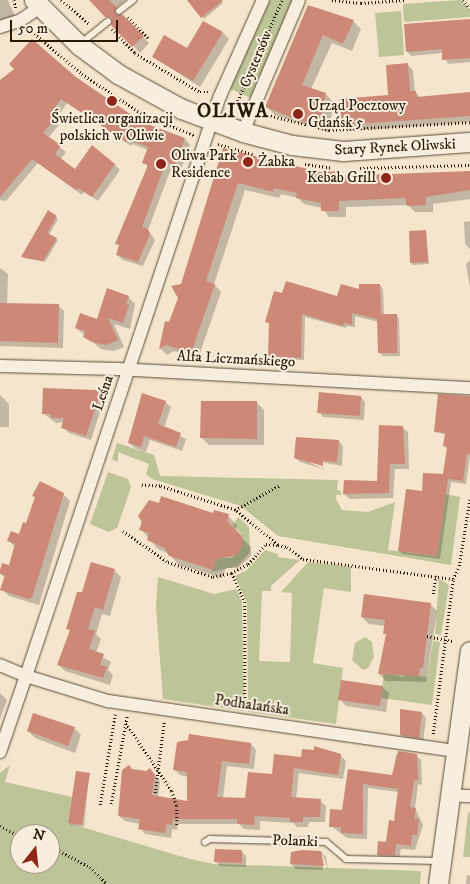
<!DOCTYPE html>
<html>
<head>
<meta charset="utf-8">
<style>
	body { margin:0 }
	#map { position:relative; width:470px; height:884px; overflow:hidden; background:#f4e5cc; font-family:"IM FELL DW Pica",serif }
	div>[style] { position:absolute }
	.green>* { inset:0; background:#bdc497 }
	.shadow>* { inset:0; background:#0003 }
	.building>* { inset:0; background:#cd8878 }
	.path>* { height:2.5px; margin-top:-1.25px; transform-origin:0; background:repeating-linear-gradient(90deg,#281804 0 1px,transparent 0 3.5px) }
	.roads { filter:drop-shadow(0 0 1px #5b4b36) drop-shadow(0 0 1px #5b4b36) }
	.lane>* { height:6px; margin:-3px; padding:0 3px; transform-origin:3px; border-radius:3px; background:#f8eede }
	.street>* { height:12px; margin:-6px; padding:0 6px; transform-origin:6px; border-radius:6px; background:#f8eede }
	.secondary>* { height:19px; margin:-9.5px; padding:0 9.5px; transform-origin:9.5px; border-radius:9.5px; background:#f8eede }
	.dots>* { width:14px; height:14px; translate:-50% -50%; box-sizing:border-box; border:2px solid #f8eede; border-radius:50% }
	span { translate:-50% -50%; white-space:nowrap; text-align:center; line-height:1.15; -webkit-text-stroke:4px #f8eede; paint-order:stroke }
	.street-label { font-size:15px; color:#281804 }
	.poi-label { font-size:15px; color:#281804 }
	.left { translate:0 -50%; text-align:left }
	.right { translate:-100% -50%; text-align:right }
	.district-label { font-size:20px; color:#281804; font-weight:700; letter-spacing:1px }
	.north { position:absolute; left:10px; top:824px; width:50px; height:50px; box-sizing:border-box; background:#f8eede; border:1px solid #a59887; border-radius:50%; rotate:16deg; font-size:14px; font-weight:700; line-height:20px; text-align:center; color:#281804 }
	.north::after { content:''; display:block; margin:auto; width:18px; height:22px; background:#8f2418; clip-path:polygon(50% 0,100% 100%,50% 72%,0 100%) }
	.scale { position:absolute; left:10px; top:20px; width:108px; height:22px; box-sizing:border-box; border:2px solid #281804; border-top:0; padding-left:6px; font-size:15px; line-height:18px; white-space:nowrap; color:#281804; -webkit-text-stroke:4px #f8eede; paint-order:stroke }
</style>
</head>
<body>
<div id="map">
	<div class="green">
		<div style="clip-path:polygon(270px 0,293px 0,251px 98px,230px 89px)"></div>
		<div style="clip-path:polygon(461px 0,470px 11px,470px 17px,404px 22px,403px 4px)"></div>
		<div style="clip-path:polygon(401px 11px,404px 55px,379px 57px,375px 13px)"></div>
		<div style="clip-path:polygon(117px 443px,154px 455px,160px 476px,338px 480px,337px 490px,341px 491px,341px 495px,336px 495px,336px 499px,342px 510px,368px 512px,395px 502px,388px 550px,437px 556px,445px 494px,460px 497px,451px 565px,278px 536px,241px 506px,152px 479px,146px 474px,149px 464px,118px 452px,118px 462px,112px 459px)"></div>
		<div style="clip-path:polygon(108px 472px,128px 479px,131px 487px,117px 528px,109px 532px,90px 524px)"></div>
		<div style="clip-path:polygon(238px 517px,249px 527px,250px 552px,238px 566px,211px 572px,218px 558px,232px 558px,240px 550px,241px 534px,233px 526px)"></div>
		<div style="clip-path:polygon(265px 550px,278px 554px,278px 557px,300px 560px,271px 586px,271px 591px,262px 591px,259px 661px,290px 662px,292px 593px,281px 592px,308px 562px,351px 567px,351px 592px,324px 588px,313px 663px,343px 668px,336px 724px,248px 712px,247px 603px,235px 576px,247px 570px)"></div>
		<div style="clip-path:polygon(158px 577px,214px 594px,236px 589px,242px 601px,244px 711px,163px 699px,156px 607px)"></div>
		<div style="clip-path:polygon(439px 579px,449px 585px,441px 635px,435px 634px)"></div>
		<div style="clip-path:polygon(365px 637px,372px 642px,374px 657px,368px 668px,363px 670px,352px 660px,355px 643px)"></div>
		<div style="clip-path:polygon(433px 641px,440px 642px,432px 705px,381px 698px,384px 672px,403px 677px,404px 674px,427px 677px)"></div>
		<div style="clip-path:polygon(evenodd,10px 765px,5px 782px,72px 797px,68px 823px,190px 859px,214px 864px,421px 871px,420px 884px,0 884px,0 773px,10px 765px,20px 834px,50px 834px,50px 864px,20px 864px,20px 834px)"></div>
		<div style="clip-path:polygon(470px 812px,470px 857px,463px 857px,468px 813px)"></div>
	</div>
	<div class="shadow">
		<div style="clip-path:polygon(0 0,8px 0,16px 19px,0 25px)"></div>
		<div style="clip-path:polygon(91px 0,125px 0,116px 8px,149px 43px,140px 53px)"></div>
		<div style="clip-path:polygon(189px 0,221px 0,223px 3px,204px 19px)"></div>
		<div style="clip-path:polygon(309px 6px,353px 21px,361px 29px,352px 51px,332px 43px,311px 89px,326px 94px,334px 103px,328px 132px,275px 115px,267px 107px)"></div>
		<div style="clip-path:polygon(470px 20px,470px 62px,448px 64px,443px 53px,411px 56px,407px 51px)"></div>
		<div style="clip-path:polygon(223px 33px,229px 39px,200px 87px,153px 57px,188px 50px)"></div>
		<div style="clip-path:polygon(407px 64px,413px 70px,415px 92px,421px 98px,470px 94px,470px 122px,349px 131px,343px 125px,389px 96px)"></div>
		<div style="clip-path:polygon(75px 78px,141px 123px,185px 139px,190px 145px,181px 169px,172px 166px,148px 230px,155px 240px,143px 266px,123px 260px,117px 255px,120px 246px,117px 243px,148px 167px,144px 162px,148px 150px,133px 144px,131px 146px,67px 103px,55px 121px,59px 125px,48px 138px,66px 152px,60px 160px,76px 171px,114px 164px,120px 170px,98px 201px,84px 192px,82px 195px,38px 163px,6px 201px,0 200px,0 89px)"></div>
		<div style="clip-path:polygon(224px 149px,320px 173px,339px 172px,343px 177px,470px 172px,470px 199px,433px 204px,433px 212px,415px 212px,408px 205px,346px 207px,346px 217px,329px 217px,322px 208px,304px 204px,298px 198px,281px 194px,279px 198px,245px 190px,214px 284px,221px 292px,198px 359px,174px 351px,167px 355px,160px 348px,166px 322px,170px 324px,179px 298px)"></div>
		<div style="clip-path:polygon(48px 212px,58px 219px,49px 235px,58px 240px,45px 262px,24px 258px)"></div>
		<div style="clip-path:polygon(470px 221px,470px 249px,465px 244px,464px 222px)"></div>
		<div style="clip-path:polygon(426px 231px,429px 264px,413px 265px,411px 263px)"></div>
		<div style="clip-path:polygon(470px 260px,470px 288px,466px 264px)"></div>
		<div style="clip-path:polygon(0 268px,8px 274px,7px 304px,58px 305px,64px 311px,63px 348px,0 346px)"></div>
		<div style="clip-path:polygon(380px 285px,383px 289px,384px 315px,396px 315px,399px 318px,400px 356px,383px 356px,379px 352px,379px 322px,355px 316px,355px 327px,347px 326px,346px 328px,305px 317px,304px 360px,273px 359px,269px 356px,270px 325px,266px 321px)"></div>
		<div style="clip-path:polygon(128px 297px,135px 304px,130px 329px,114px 324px,124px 347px,114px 351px,101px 349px,76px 328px,98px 320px)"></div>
		<div style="clip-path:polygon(96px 391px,104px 400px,91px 440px,69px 433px,64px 428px,65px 422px,56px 423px,44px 414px)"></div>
		<div style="clip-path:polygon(0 395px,9px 404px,9px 427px,0 427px)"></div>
		<div style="clip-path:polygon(361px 397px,365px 402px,364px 420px,323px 417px,319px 412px)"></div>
		<div style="clip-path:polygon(470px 397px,470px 456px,466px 484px,451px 482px,440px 559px,403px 554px,399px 551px,423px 492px,444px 475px,448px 449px,444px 446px,446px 435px,435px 431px)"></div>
		<div style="clip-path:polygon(165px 402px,171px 407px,164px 428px,186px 439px,182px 451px,150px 440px,146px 452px,135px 448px,129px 443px)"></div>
		<div style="clip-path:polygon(257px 403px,264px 410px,264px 445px,209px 445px,202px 438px)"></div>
		<div style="clip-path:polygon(402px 427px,408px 432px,409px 469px,395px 469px,393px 498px,350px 499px,344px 494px,379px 482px)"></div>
		<div style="clip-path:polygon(339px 441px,343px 446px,342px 466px,299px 458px,327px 470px,300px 462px,295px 458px)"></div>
		<div style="clip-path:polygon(63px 494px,70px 501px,39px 605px,9px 596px,2px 589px,5px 578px,0 573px,10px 567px,16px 548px,9px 541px,20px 535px,27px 524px,36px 498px,33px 496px)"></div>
		<div style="clip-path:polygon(142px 511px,228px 516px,237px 525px,235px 531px,251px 547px,251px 556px,238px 568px,226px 568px,222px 578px,179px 565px,169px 554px,158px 549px,141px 529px)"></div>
		<div style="clip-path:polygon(114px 570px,121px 577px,110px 616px,102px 614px,96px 634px,101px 639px,96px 653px,111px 662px,108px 670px,113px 675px,110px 685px,65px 671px,58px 664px,71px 631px,68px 629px,83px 594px)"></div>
		<div style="clip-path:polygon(430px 604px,437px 611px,426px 682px,386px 681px,379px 674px,387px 636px,385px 626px,369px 624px,362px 617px)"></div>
		<div style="clip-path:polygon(382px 687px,389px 693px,386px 712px,346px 706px,340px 700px)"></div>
		<div style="clip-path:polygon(0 693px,7px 700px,0 719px)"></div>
		<div style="clip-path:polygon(422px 713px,426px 718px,423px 742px,406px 739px,402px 735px)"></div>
		<div style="clip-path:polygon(74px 728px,81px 735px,75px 753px,35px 738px,28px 731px)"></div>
		<div style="clip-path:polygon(251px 744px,256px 750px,254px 769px,227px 766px,223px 798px,247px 799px,273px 776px,302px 759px,340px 755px,346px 761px,343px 779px,299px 773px,296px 799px,320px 801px,326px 806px,325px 822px,309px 822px,308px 827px,297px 827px,293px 823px,260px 821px,260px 830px,244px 829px,239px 824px,178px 824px,177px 830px,172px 829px,171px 838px,145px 834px,140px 828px,140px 824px,125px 821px,119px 816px,133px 771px,146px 773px,150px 770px,155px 775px,160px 782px,158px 797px,188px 802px,188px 777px,180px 775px,175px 770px)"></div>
		<div style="clip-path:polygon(396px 755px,416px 755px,421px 760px,422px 785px,418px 784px,415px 808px,423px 825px,415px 850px,401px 849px,399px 859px,383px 859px,378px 854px,395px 823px,399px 792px,368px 788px,367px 839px,347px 838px,331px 826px,343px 812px,349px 771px,393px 777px)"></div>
		<div style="clip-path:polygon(89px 774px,84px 827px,71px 825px,69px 823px)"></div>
		<div style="clip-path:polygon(241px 851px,246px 856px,246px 867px,220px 866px,215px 861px)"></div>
		<div style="clip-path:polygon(321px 852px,326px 857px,328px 870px,323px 855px,321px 855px,323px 870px,296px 869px,291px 864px)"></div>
		<div style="clip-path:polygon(467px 875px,470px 876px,470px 884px,466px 884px)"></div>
	</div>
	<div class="building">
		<div style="clip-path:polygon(89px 0,109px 0,116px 7px,115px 14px,123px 15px,144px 36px,132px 47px,111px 25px,112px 17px,105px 17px)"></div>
		<div style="clip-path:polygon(187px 0,223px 0,201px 18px)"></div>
		<div style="clip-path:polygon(308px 5px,354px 20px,343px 44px,323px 35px,302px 85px,326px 93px,319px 125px,298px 120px,265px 107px)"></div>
		<div style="clip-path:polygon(470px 19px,470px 58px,442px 60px,442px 49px,406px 52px,404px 24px)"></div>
		<div style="clip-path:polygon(203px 21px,223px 32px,193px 81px,152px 57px,164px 35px,187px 48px)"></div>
		<div style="clip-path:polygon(32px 39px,76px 77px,142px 122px,185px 138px,175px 165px,166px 162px,142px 227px,148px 229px,150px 234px,138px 262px,116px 255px,119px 245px,115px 244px,148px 165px,142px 163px,148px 147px,127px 139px,126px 142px,61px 99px,50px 115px,55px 119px,43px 133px,61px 145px,55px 154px,75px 169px,92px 145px,115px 164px,92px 197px,78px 188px,76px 190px,32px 159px,0 197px,0 80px,14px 69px,9px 64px)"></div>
		<div style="clip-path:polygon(408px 63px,410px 91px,416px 91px,417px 97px,470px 92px,470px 116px,342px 125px,339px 99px,388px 95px,386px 65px)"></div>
		<div style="clip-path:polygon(223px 148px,320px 172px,339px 171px,339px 176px,470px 171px,470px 190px,426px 197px,426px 205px,407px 206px,405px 198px,339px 201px,339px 211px,321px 211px,321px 203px,296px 198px,297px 193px,274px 188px,273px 192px,238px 183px,206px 281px,215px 284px,191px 353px,166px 345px,159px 349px,165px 321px,169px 322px,178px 298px,171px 286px,181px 284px)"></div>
		<div style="clip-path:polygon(48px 210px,57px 216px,47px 233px,57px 238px,43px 261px,21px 257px)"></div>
		<div style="clip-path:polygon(426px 230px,428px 262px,410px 263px,409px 231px)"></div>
		<div style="clip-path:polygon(286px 281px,337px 296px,341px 284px,359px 289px,359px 284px,380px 284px,381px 314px,397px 314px,397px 353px,378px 353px,377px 319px,352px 313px,352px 325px,344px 323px,343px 326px,302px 314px,301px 358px,268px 356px,269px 323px,265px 322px,274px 291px,282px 293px)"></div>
		<div style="clip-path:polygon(107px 288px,129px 296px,126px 304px,129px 305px,123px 323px,108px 318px,118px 340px,106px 345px,92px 342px,83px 337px,85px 331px,75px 328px,80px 313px,97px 319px)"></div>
		<div style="clip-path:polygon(0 303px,59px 304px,58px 343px,0 341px)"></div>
		<div style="clip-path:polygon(43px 388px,96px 390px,100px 394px,86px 436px,61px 428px,64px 418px,51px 418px,51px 414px,42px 414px)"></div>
		<div style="clip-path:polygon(319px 392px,361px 396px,360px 416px,317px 413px)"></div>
		<div style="clip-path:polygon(142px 393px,166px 401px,158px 424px,181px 433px,176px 447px,144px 436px,141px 447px,128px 443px)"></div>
		<div style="clip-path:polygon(438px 394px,470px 396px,470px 454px,467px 454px,463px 481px,448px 479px,437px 556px,398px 551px,406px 489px,422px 491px,423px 473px,443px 474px,447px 447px,443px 446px,445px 433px,434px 432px)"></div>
		<div style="clip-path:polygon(201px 401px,257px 401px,257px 439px,200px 438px)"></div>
		<div style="clip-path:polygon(379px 425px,403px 426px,405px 464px,390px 464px,389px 493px,343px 494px,344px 480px,377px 481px)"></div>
		<div style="clip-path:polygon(296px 437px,339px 440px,337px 462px,323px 461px,323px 466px,294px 458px)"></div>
		<div style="clip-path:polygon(40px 481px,64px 493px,32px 598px,29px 599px,0 590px,5px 575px,0 574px,0 570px,2px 563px,9px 565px,15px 544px,7px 541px,11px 531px,19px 534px,23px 522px,26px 523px,35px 497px,32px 496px)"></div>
		<div style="clip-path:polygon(161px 496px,213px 513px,214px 510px,229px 514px,227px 521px,242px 536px,242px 546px,237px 555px,217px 559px,213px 570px,169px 556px,165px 548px,147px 540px,149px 533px,139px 530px,142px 522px,138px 516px,149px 500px,159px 503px)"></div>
		<div style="clip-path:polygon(91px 562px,115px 569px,103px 610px,95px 607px,88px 629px,95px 631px,89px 649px,104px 654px,100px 665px,107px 667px,103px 678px,57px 665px,70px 630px,66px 629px,77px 592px,82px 592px)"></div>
		<div style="clip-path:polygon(364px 594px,431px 603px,423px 668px,420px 668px,419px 676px,378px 674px,386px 634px,383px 634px,385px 620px,361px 617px)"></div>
		<div style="clip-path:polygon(341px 680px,383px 686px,380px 706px,338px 700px)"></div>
		<div style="clip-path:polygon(400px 709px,422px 712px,419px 738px,400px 735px)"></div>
		<div style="clip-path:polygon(33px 713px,75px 727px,68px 746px,27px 731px)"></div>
		<div style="clip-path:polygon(189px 734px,251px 743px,249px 764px,222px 761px,217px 797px,245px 798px,248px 772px,272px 774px,274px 754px,301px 757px,302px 749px,314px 750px,314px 746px,341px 754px,338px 775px,294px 768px,291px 797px,321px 799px,320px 817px,303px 817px,303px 822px,290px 822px,290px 818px,255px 816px,254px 825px,237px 824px,237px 819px,173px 819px,172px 825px,167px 824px,165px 833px,138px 829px,140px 819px,118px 816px,122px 770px,129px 765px,132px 769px,146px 771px,150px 768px,155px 775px,152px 795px,187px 801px,187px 772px,173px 770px,177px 742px,188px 740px)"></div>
		<div style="clip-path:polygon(398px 751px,417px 754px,418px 780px,414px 780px,410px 807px,416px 808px,414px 819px,419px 819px,417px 835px,412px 835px,411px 846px,396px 844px,395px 855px,377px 855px,378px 841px,386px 842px,389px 820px,394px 821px,398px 789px,363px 784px,363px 834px,341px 833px,341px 827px,329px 827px,330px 809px,342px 810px,348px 769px,392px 775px)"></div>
		<div style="clip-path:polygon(76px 771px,90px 773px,82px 825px,68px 823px)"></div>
		<div style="clip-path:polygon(215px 849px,242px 850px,242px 863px,214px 862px)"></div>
		<div style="clip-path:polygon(302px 850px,321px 851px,324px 866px,290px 864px,291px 852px)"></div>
	</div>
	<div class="path">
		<div style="left:14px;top:0;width:8px;rotate:76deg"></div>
		<div style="left:61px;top:0;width:38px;rotate:40deg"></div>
		<div style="left:332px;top:0;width:29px;rotate:6deg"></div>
		<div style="left:361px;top:3px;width:44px;rotate:-3.9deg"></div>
		<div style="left:463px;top:0;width:11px;rotate:49deg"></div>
		<div style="left:128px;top:17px;width:29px;rotate:46deg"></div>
		<div style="left:29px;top:29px;width:70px;rotate:40.3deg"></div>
		<div style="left:82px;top:74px;width:74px;rotate:33.5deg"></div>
		<div style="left:144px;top:115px;width:54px;rotate:21.8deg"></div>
		<div style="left:112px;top:29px;width:33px;rotate:46deg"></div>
		<div style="left:135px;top:53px;width:76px;rotate:31deg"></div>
		<div style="left:200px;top:92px;width:8px"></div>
		<div style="left:236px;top:104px;width:114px;rotate:-66.1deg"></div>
		<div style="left:264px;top:114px;width:67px;rotate:13.8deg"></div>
		<div style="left:329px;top:130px;width:141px;rotate:-3.2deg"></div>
		<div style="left:218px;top:144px;width:36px;rotate:16deg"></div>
		<div style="left:305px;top:164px;width:27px;rotate:8deg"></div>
		<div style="left:360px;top:168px;width:110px;rotate:-1.6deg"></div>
		<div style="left:235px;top:510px;width:51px;rotate:-29.1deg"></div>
		<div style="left:123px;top:531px;width:55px;rotate:34.6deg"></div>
		<div style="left:168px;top:562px;width:47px;rotate:18.4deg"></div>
		<div style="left:213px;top:577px;width:18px;rotate:-13deg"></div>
		<div style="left:231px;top:573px;width:19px;rotate:-28deg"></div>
		<div style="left:248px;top:564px;width:27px;rotate:-48deg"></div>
		<div style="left:266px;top:544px;width:12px;rotate:5deg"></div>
		<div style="left:278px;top:545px;width:55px;rotate:-140.9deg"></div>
		<div style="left:235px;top:510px;width:79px;rotate:-162.3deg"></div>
		<div style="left:160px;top:486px;width:21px;rotate:-177deg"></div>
		<div style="left:278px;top:545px;width:9px;rotate:13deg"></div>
		<div style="left:287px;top:547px;width:20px;rotate:37deg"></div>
		<div style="left:303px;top:559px;width:151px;rotate:7.6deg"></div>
		<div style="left:232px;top:573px;width:32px;rotate:66deg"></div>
		<div style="left:245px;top:602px;width:105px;rotate:90deg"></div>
		<div style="left:433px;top:594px;width:18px;rotate:-81deg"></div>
		<div style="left:427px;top:636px;width:26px;rotate:11deg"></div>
		<div style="left:126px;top:723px;width:82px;rotate:55.9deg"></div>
		<div style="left:172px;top:791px;width:16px;rotate:72deg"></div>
		<div style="left:177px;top:806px;width:19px;rotate:90deg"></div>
		<div style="left:433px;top:734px;width:156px;rotate:-82.6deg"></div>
		<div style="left:453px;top:579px;width:14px;rotate:-65deg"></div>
		<div style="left:459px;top:566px;width:70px;rotate:-80.9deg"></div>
		<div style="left:155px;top:793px;width:72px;rotate:-82.8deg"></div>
		<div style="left:111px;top:804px;width:89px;rotate:-79.7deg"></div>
		<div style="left:100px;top:805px;width:92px;rotate:-80.6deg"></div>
		<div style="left:0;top:826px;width:22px;rotate:27deg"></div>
		<div style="left:50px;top:846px;width:45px;rotate:27.7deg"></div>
		<div style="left:90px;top:867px;width:24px;rotate:45deg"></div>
	</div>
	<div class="roads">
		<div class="lane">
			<div style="left:119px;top:11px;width:18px;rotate:-38deg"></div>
			<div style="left:80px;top:44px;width:36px;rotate:-39deg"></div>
			<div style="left:205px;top:842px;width:6px;rotate:-31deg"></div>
			<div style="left:210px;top:839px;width:116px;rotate:1.5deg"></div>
			<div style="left:326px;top:842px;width:26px;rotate:40deg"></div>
			<div style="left:346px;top:859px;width:93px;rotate:1.2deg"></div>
		</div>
		<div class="street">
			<div style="left:0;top:27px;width:22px;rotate:-18deg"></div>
			<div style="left:21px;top:20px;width:23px;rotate:-34deg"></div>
			<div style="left:243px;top:132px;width:143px;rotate:-67deg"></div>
			<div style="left:0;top:366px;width:117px;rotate:1.5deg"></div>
			<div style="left:117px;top:369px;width:354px;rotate:3.1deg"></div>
			<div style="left:0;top:665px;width:28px;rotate:23deg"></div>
			<div style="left:26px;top:676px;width:612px;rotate:-71.51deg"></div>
			<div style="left:220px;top:96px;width:105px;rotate:-65.9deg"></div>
			<div style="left:0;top:752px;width:80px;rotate:-71.1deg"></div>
			<div style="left:26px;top:676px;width:86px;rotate:17deg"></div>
			<div style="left:108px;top:701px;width:350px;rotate:8.2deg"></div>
			<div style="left:448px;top:795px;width:22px;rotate:3deg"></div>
		</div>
		<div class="secondary">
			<div style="left:34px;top:0;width:64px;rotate:45deg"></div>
			<div style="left:79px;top:45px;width:49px;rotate:36.6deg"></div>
			<div style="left:118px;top:74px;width:73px;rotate:28.7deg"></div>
			<div style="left:182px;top:109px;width:65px;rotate:20.7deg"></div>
			<div style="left:243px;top:132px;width:51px;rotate:14.9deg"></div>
			<div style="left:292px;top:145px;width:51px;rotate:6.7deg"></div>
			<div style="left:343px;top:151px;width:127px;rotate:-4.1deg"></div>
			<div style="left:438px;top:884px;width:235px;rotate:-82.2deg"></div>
		</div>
	</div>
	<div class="dots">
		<div style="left:112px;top:101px;background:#8f2418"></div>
		<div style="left:298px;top:114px;background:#8f2418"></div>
		<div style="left:248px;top:162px;background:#8f2418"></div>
		<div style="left:161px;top:164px;background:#8f2418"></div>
		<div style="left:386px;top:178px;background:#8f2418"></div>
	</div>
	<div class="street-label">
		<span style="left:256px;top:59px;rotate:-67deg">Cystersów</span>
		<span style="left:395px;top:147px;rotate:-3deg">Stary Rynek Oliwski</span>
		<span style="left:236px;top:359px;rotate:3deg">Alfa Liczmańskiego</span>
		<span style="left:103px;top:393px;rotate:-71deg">Leśna</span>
		<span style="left:252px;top:705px;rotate:8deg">Podhalańska</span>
		<span style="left:295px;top:841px;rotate:2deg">Polanki</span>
	</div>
	<div class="poi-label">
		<span class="left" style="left:308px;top:114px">Urząd Pocztowy<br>Gdańsk 5</span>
		<span style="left:112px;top:127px">Świetlica organizacji<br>polskich w Oliwie</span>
		<span class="left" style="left:171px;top:164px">Oliwa Park<br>Residence</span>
		<span class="left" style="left:258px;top:162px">Żabka</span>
		<span class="right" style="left:376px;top:178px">Kebab Grill</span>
	</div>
	<div class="district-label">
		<span style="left:233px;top:111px">OLIWA</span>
	</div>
	<div class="north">N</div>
	<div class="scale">50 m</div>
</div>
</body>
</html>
